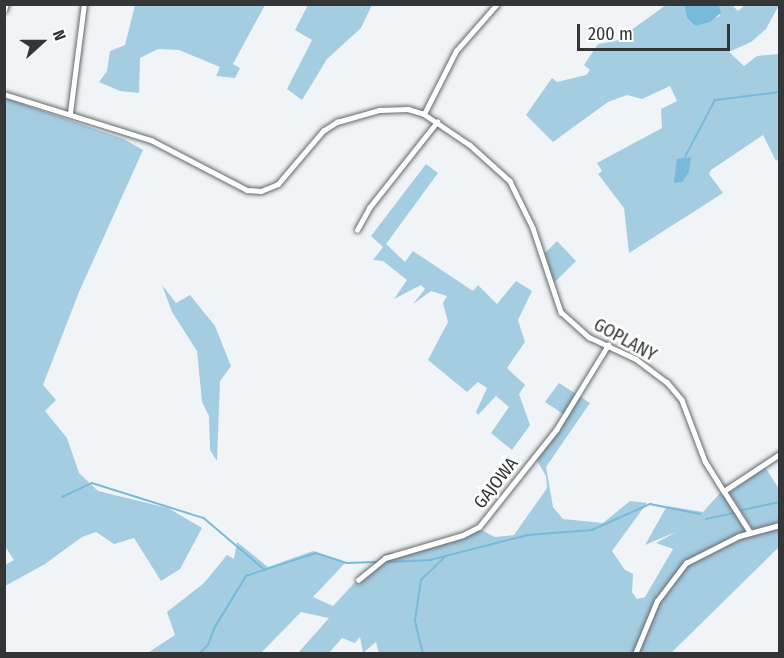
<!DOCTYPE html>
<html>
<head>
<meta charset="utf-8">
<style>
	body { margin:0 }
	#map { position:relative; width:784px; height:658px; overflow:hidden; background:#f0f4f6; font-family:"Fira Sans Condensed",sans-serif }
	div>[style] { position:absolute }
	.green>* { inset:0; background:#a5cde2 }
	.water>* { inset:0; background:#77bad9 }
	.stream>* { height:1.5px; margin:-0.75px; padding:0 0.75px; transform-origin:0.75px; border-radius:0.75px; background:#77bad9 }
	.roads { filter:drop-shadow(0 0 2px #65696a) drop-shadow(0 0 2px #65696a) }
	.minor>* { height:4.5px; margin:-2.25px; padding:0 2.25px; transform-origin:2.25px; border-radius:2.25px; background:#fff }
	span { translate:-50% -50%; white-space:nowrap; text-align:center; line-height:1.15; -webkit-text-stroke:5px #fff; paint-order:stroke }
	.street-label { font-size:18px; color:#343536 }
	.frame { position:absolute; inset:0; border:6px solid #343536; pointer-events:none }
	.north { position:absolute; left:12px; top:12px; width:60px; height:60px; -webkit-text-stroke:4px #fff; paint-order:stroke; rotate:69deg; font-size:16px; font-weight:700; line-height:24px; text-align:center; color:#343536 }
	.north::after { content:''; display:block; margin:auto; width:21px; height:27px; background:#343536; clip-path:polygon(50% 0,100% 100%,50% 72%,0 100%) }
	.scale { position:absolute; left:577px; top:24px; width:153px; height:27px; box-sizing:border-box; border:3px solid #343536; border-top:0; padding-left:8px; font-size:18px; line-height:21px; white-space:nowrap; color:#343536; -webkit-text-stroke:4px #fff; paint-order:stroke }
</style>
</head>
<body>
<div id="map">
	<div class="green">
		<div style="clip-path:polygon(135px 5px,135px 4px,265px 5px,233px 64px,240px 68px,235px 78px,216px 76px,220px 67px,179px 50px,158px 49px,140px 58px,139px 93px,120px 91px,99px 82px,107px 71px,110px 51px,125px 45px)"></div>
		<div style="clip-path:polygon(308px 5px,372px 5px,361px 28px,327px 59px,302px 100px,287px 89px,312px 40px,295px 30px)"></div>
		<div style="clip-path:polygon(666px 5px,684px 5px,687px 18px,695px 26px,720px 16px,719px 5px,732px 5px,738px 11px,745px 5px,779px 5px,766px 29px,751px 42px,729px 52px,744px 66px,757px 56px,779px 54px,779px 158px,776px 161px,763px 135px,711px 170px,709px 174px,723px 193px,629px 253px,624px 208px,598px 174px,602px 171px,597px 163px,662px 128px,661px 109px,677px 101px,670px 86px,642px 99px,627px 95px,608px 102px,553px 142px,526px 115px,552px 78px,557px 82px,586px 75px,590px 70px,584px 65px,598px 44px,616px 41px)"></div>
		<div style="clip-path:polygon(5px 98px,124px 139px,143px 150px,79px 292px,43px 385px,56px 400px,45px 411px,67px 438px,79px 473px,98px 491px,168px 508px,202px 528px,180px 569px,161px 581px,134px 538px,114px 544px,96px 532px,82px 537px,45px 564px,5px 586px,5px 565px,14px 560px,4px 545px)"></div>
		<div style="clip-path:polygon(426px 164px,438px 173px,386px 244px,405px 262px,413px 251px,473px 291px,478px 285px,497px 304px,516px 281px,532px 291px,518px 320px,525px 342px,507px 368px,525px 385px,519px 394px,530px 425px,512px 450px,491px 433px,509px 407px,496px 396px,478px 415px,476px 412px,487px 388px,478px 382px,467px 392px,428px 360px,448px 322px,443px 303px,447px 296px,431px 291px,413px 304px,425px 289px,421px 285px,394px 299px,407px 280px,383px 261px,373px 260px,383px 247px,371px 236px)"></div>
		<div style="clip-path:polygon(557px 241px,576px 261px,553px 284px,544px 254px)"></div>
		<div style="clip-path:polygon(162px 285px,176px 303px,190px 295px,215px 326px,231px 366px,220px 381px,217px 461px,210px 450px,209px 416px,202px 402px,197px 351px,172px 312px)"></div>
		<div style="clip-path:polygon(559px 383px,590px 403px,546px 467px,553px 507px,563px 519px,603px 523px,630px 501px,647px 503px,612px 551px,625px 570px,633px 574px,632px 592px,637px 599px,645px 597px,673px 549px,656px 543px,676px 532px,645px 545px,667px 506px,703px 512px,721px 492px,749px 534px,779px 528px,779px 547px,671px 653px,379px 654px,376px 642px,363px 653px,360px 637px,355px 643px,342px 638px,329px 653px,298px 653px,329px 618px,301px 612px,261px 653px,146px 654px,175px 635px,167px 612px,204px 583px,227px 555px,234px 559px,237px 542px,268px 567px,313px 551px,346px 562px,313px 597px,333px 606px,357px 580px,378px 567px,372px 565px,385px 554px,393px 552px,394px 557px,429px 547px,479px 529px,495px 537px,514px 535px,547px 488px,546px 476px,535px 457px,566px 416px,545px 402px)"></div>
		<div style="clip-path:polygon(765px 467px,779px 489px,779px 522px,757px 529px,752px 528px,729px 493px)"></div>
	</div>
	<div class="water">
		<div style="clip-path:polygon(684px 5px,719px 5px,721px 13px,710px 22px,695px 26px,687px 18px)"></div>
		<div style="clip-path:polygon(691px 157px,689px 172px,682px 182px,674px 183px,677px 159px)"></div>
	</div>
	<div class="stream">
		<div style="left:685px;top:157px;width:64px;rotate:-62.2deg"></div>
		<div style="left:715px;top:100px;width:65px;rotate:-7deg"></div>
		<div style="left:62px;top:497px;width:33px;rotate:-25deg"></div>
		<div style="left:92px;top:483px;width:117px;rotate:17.4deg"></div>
		<div style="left:204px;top:518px;width:80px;rotate:40.4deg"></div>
		<div style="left:742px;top:510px;width:39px;rotate:-12deg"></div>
		<div style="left:706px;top:519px;width:29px;rotate:-12deg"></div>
		<div style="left:388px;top:562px;width:42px;rotate:-2.7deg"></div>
		<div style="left:430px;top:560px;width:101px;rotate:-14.3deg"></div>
		<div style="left:528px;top:535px;width:64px;rotate:-4.5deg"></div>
		<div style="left:592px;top:530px;width:64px;rotate:-24.1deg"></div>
		<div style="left:650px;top:504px;width:51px;rotate:11.3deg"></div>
		<div style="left:199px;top:654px;width:13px;rotate:-45deg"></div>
		<div style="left:208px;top:645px;width:19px;rotate:-69deg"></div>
		<div style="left:215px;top:627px;width:60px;rotate:-58.7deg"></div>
		<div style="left:246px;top:576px;width:74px;rotate:-18.2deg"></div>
		<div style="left:316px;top:553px;width:32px;rotate:18deg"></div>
		<div style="left:346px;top:563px;width:30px;rotate:-2deg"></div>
		<div style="left:423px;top:654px;width:34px;rotate:-104deg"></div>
		<div style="left:415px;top:621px;width:41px;rotate:-81.7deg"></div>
		<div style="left:421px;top:580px;width:32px;rotate:-44deg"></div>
	</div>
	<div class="roads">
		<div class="minor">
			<div style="left:4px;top:10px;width:6px;rotate:-72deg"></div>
			<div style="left:4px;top:94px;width:154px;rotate:17.4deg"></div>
			<div style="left:151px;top:140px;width:108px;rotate:27.5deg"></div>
			<div style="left:247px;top:190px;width:14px;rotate:4deg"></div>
			<div style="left:261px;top:191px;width:18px;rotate:-22deg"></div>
			<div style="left:278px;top:184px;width:70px;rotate:-49.7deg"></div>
			<div style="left:323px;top:131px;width:17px;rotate:-33deg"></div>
			<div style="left:337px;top:122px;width:44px;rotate:-15.9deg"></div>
			<div style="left:379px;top:110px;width:29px;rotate:-2deg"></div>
			<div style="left:408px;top:109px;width:17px;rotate:17deg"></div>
			<div style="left:424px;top:114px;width:55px;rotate:34deg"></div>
			<div style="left:470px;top:145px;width:54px;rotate:42deg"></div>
			<div style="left:510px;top:181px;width:52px;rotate:63.9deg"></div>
			<div style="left:533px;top:228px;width:89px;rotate:71.6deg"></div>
			<div style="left:561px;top:312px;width:38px;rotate:42deg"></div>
			<div style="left:589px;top:337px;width:52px;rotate:25.1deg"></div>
			<div style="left:636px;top:359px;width:39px;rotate:37deg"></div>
			<div style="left:667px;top:382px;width:23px;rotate:50deg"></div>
			<div style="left:682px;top:400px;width:65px;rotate:69.3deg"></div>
			<div style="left:705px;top:461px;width:36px;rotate:58deg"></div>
			<div style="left:724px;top:491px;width:67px;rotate:-33.5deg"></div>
			<div style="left:70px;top:113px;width:110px;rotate:-82.7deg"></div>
			<div style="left:424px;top:114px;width:71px;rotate:-63.1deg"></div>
			<div style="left:456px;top:51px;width:62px;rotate:-48.9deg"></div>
			<div style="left:357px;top:230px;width:25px;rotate:-61deg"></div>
			<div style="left:369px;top:208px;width:110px;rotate:-51.7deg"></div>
			<div style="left:724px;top:491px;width:49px;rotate:57.6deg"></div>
			<div style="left:358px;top:580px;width:35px;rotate:-39deg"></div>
			<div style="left:385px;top:558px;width:81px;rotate:-16.4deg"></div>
			<div style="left:463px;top:535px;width:18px;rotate:-27deg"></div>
			<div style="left:479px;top:527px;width:124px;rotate:-51.6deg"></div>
			<div style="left:556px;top:430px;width:100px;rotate:-58.5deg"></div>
			<div style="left:635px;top:654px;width:57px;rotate:-67.5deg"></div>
			<div style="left:657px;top:601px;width:48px;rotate:-52.7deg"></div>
			<div style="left:686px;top:563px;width:59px;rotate:-27deg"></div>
			<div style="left:739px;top:536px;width:42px;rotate:-15deg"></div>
		</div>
	</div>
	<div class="street-label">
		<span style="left:625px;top:340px;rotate:29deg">GOPLANY</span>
		<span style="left:496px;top:483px;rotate:-52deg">GAJOWA</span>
	</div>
	<div class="frame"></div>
	<div class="north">N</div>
	<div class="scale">200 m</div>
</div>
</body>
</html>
